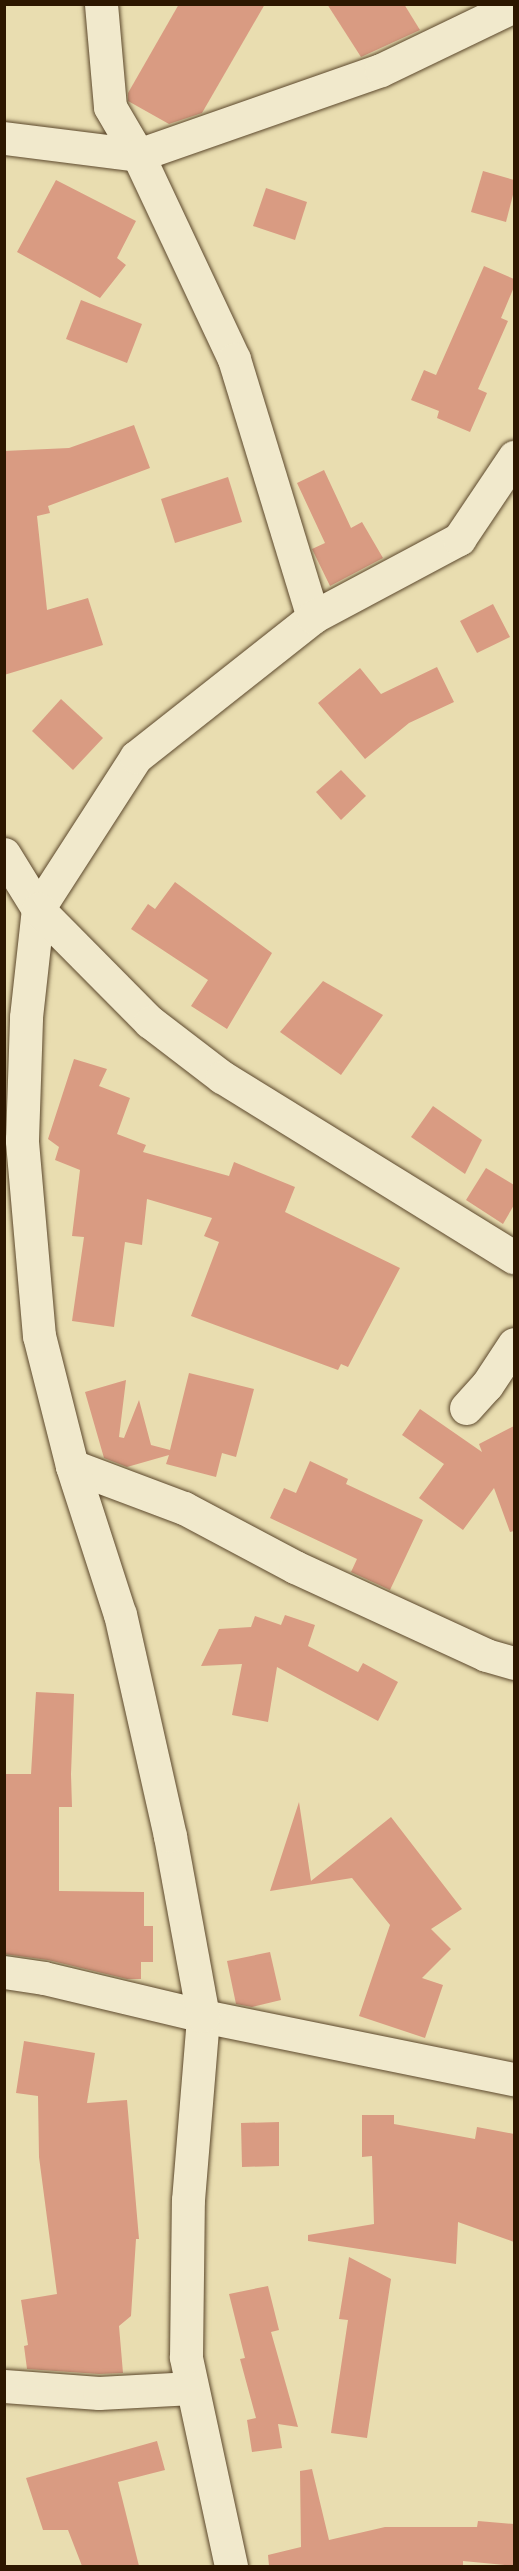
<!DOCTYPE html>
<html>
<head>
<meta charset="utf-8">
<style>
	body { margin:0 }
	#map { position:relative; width:519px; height:2571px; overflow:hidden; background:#e9ddb0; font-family:"Sorts Mill Goudy",serif }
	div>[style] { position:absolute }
	.building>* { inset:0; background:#d99b82 }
	.roads { filter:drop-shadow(0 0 2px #5c482c) drop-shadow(0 0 2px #5c482c) }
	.minor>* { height:33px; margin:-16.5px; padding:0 16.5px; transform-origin:16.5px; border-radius:16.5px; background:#f1e9cc }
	span { translate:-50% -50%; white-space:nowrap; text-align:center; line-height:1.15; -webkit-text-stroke:5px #f1e9cc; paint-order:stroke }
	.frame { position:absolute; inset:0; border:6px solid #2d1700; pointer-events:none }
</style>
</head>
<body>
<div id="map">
	<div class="building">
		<div style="clip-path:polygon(179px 4px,265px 4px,202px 113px,169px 124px,128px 101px,128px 93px)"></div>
		<div style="clip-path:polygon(327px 4px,404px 4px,420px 30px,361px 57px)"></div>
		<div style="clip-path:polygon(483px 171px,514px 180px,514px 191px,506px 222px,471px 212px)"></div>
		<div style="clip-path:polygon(56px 180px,136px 221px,117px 258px,126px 265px,100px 298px,17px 252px)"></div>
		<div style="clip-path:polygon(266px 188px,307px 202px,295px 240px,253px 226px)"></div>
		<div style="clip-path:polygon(484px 266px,514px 279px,514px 287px,501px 318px,508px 321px,478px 389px,487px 393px,470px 432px,437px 418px,439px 411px,411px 400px,424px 370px,436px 375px)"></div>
		<div style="clip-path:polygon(81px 300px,142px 324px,127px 363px,66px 339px)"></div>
		<div style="clip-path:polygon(134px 425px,150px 468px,48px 506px,50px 513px,37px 516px,47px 610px,88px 598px,103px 645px,4px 675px,4px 451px,69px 448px)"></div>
		<div style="clip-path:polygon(324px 470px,351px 528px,362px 522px,383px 558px,330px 586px,312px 549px,325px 543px,297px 483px)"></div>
		<div style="clip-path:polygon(228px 477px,242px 522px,175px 543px,161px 499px)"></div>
		<div style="clip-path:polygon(493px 604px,510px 637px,477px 653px,460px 621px)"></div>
		<div style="clip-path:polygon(437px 667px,454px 702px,409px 723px,365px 759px,318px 703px,360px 668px,381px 694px)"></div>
		<div style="clip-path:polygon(61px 699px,103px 738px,73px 770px,32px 731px)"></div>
		<div style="clip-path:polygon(341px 770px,366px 796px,341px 820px,316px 792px)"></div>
		<div style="clip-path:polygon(175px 882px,272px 953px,227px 1029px,191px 1006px,208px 980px,131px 929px,148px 904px,155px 909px)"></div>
		<div style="clip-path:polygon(323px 981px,383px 1015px,341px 1075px,280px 1032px)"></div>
		<div style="clip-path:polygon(74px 1059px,107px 1069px,99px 1086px,130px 1098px,117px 1134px,146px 1145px,143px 1152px,229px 1176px,234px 1162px,295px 1187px,285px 1212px,400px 1268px,348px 1367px,341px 1364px,338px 1370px,191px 1316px,219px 1242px,204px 1236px,212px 1218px,147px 1199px,142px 1245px,125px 1242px,114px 1327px,72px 1321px,84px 1237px,72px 1236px,80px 1170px,55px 1160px,59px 1147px,48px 1139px)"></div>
		<div style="clip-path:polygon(433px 1106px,482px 1140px,465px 1174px,411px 1137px)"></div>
		<div style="clip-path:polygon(486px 1168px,514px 1185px,514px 1205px,503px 1224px,466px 1200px)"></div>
		<div style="clip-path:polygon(189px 1373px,254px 1389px,236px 1457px,222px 1453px,216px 1477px,166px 1464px,169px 1455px,127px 1467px,104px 1458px,85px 1392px,126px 1380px,119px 1437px,124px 1438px,139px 1400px,151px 1445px,170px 1450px)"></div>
		<div style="clip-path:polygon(420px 1409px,482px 1452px,479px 1444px,514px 1426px,514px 1531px,510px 1532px,494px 1488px,463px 1530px,419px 1498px,444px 1464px,402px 1435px)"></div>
		<div style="clip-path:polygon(310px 1461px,348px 1479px,346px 1484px,423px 1520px,390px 1590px,351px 1572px,357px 1559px,270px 1518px,284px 1488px,296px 1493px)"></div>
		<div style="clip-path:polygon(285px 1615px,315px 1625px,308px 1646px,358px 1672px,363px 1663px,398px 1682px,378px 1721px,277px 1667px,268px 1722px,232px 1715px,242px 1664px,201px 1666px,219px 1629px,251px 1627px,255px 1616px,281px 1625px)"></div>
		<div style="clip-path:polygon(36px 1692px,74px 1694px,71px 1774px,72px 1807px,59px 1807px,59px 1891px,144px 1892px,144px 1926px,153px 1926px,153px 1962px,141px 1962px,141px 1979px,127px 1979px,48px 1960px,4px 1954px,4px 1774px,31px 1774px)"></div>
		<div style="clip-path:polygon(299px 1802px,311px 1881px,391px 1817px,462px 1909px,431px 1929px,451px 1949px,422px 1978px,443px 1985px,425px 2038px,359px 2016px,390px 1925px,352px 1878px,270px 1891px)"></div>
		<div style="clip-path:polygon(270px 1952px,281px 2000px,252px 2007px,236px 2004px,227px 1961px)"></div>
		<div style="clip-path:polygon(24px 2041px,95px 2053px,87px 2103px,127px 2100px,139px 2239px,136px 2239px,131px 2316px,119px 2326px,123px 2373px,99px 2374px,27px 2369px,24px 2346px,28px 2345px,21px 2300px,57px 2294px,39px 2157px,38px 2096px,16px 2093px)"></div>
		<div style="clip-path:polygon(362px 2115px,394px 2115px,394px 2124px,475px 2139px,477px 2127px,514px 2134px,514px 2242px,458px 2222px,456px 2264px,308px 2241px,308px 2235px,374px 2224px,372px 2156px,362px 2157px)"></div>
		<div style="clip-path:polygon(279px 2122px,279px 2166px,242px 2167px,241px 2123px)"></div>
		<div style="clip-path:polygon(349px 2257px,391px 2279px,367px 2438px,331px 2433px,348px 2320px,339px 2319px)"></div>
		<div style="clip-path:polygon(268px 2286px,279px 2330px,271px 2332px,298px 2427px,278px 2424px,282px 2448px,252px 2452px,247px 2420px,256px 2418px,240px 2359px,245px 2358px,229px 2294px)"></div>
		<div style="clip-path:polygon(157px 2441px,165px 2470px,118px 2482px,139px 2566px,82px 2566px,68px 2530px,43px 2530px,26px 2478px)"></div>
		<div style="clip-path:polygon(312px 2469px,329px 2540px,385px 2527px,477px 2527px,478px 2521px,514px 2524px,514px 2566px,463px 2561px,463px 2566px,269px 2566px,268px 2555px,301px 2547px,300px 2471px)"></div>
	</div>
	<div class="roads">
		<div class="minor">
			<div style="left:101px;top:4px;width:103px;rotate:85deg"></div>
			<div style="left:110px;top:107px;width:56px;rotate:59.7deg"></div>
			<div style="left:138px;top:155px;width:225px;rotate:64.8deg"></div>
			<div style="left:234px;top:359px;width:270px;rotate:73deg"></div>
			<div style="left:4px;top:138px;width:135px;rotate:7.2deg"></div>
			<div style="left:138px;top:155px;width:257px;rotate:-19.3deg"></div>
			<div style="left:381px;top:70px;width:148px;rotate:-25.7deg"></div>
			<div style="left:4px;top:854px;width:65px;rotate:58.3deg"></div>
			<div style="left:38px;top:909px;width:181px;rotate:-57.2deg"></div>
			<div style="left:136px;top:757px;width:226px;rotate:-38.3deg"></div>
			<div style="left:313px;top:617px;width:166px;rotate:-28.1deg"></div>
			<div style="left:459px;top:539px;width:99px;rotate:-56.1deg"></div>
			<div style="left:466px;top:1408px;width:31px;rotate:-48deg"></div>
			<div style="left:487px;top:1385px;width:49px;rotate:-56.6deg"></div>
			<div style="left:72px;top:1466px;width:120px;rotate:20.6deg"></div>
			<div style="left:184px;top:1508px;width:126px;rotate:28deg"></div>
			<div style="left:295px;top:1567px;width:210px;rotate:24.7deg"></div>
			<div style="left:486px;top:1655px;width:29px;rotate:16deg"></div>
			<div style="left:4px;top:1972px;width:40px;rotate:8.5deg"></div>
			<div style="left:44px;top:1978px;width:163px;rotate:13.4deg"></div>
			<div style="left:203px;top:2016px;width:317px;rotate:11.5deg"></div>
			<div style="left:4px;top:2386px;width:95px;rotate:4.2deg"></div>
			<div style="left:99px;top:2393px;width:93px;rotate:-3.1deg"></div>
			<div style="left:231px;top:2566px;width:214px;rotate:-102.2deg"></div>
			<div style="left:186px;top:2357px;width:157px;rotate:-89.3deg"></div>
			<div style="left:188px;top:2200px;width:185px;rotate:-85.3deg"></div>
			<div style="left:203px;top:2016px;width:183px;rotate:-100.4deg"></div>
			<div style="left:170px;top:1836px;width:227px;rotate:-102.7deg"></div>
			<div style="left:120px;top:1615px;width:157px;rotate:-107.9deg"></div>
			<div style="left:72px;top:1466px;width:134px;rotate:-104.2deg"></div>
			<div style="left:39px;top:1336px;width:197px;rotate:-95deg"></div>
			<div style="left:22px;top:1140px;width:123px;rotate:-88.1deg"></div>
			<div style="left:26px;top:1017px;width:109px;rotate:-83.7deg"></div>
			<div style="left:38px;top:909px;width:159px;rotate:45.3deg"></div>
			<div style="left:150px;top:1022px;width:91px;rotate:37.4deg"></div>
			<div style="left:222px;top:1077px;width:343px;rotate:31.7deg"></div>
		</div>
	</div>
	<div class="frame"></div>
</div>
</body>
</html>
